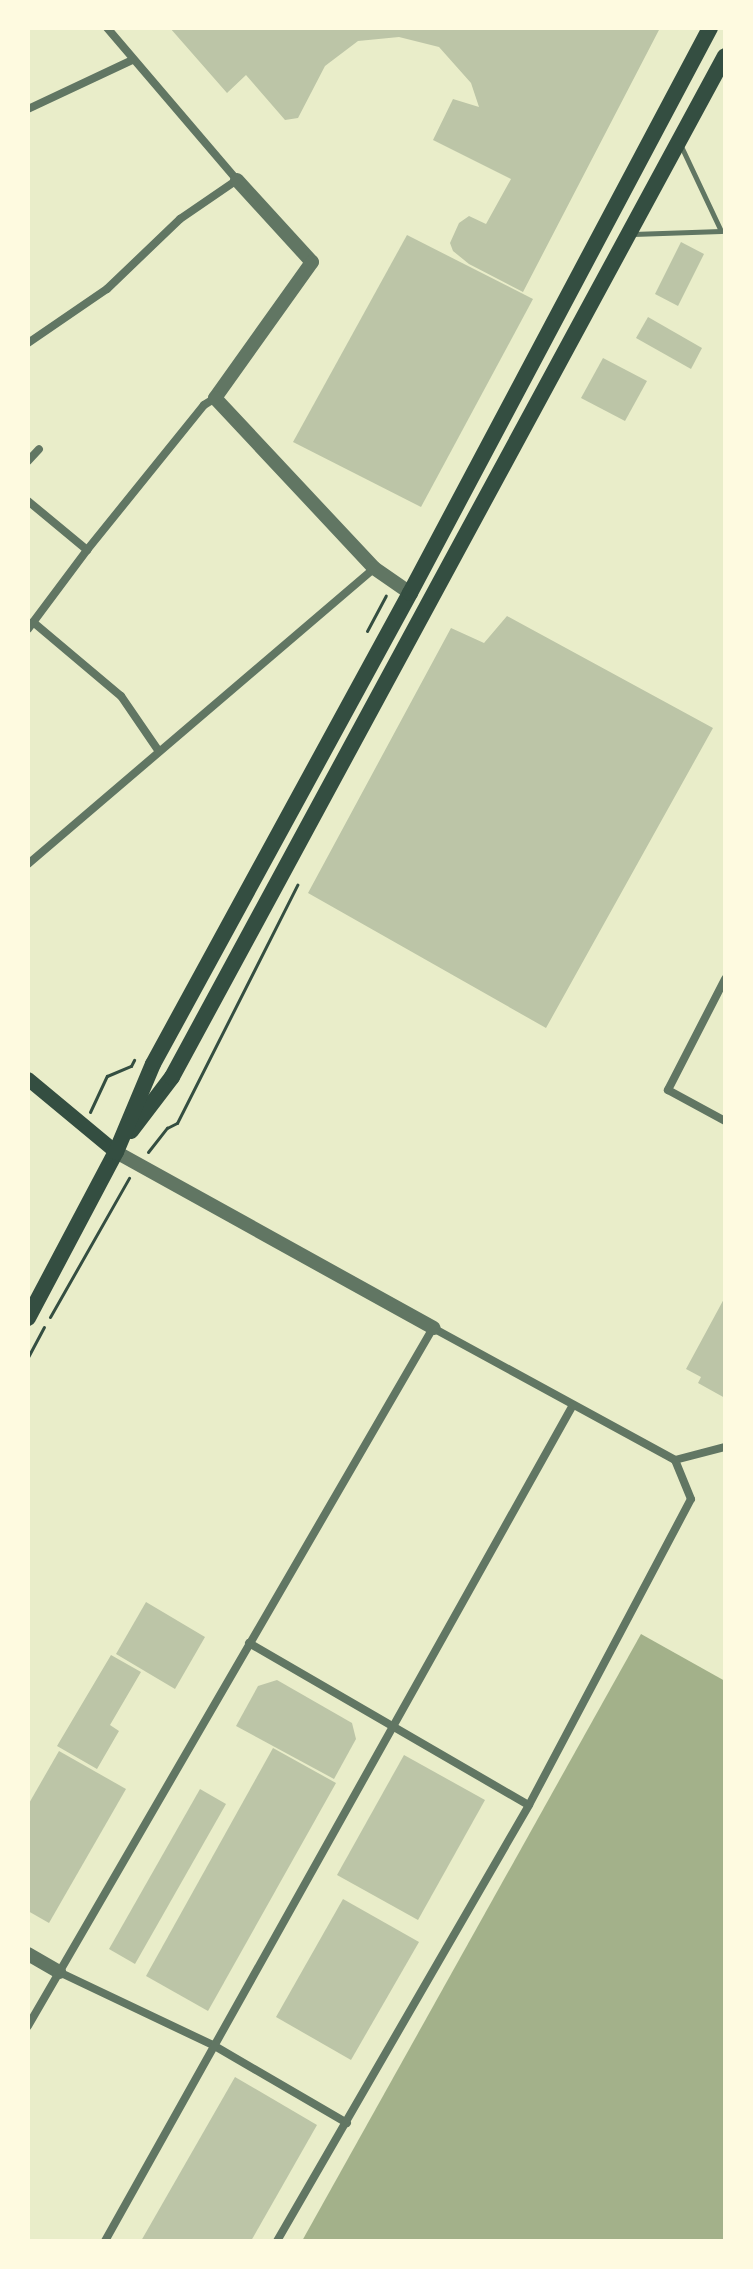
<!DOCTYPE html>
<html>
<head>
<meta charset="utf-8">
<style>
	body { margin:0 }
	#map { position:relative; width:753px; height:2269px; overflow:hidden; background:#e9edc9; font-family:"Fira Sans Condensed",sans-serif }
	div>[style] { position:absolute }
	.water>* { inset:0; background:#a3b18a }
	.building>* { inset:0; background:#bcc5a7 }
	.path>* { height:3px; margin:-1.5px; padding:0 1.5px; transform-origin:1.5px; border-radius:1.5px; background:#344e41 }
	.service>* { height:5px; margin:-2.5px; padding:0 2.5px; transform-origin:2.5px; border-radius:2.5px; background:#617663 }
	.minor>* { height:8px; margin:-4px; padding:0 4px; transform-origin:4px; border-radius:4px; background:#617663 }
	.tertiary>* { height:14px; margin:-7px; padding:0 7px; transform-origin:7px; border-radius:7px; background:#617663 }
	.secondary>* { height:14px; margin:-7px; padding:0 7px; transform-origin:7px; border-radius:7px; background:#344e41 }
	.primary>* { height:16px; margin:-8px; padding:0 8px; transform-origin:8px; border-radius:8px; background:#344e41 }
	span { translate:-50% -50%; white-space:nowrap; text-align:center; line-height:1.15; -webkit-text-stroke:8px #fefae0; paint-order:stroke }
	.frame { position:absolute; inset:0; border:30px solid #fefae0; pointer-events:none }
</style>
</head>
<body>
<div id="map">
	<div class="water">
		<div style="clip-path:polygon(641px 1634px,725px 1681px,725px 2241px,302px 2241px)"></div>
	</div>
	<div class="building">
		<div style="clip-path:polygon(170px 28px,660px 28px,523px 292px,469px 264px,453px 251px,450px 243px,459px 223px,469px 216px,486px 224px,511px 179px,433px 140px,453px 99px,479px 107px,471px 83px,439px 47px,399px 37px,358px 41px,325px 66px,298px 118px,285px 120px,246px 75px,227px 93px)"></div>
		<div style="clip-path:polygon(407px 235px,533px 299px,421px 507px,293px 442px)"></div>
		<div style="clip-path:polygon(681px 242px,704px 254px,678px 306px,655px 294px)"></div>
		<div style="clip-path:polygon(648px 317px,702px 348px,691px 369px,636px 338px)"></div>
		<div style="clip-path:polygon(603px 358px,647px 381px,625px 421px,581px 398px)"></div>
		<div style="clip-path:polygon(507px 616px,713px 728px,546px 1028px,308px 893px,451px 628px,484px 643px)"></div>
		<div style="clip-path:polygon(725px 1297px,725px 1398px,698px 1383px,701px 1377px,686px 1369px)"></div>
		<div style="clip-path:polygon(146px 1602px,205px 1637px,175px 1689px,116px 1654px)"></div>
		<div style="clip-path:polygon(111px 1655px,141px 1672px,110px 1725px,119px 1731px,97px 1769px,57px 1746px)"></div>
		<div style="clip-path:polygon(277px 1680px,352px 1723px,356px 1739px,334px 1779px,236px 1726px,258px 1686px)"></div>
		<div style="clip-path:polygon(273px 1748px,336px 1783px,208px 2011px,146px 1976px)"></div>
		<div style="clip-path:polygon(59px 1751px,126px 1789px,49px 1923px,28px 1911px,28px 1805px)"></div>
		<div style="clip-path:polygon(404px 1755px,485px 1800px,418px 1920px,337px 1875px)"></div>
		<div style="clip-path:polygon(200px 1789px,226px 1804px,135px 1964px,109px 1949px)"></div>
		<div style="clip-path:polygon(343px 1899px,419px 1942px,351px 2060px,276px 2017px)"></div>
		<div style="clip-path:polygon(235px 2077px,317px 2125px,251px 2241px,141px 2241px)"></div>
	</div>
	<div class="path">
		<div style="left:367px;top:631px;width:40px;rotate:-62deg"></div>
		<div style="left:90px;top:1112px;width:40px;rotate:-65deg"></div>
		<div style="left:107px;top:1076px;width:26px;rotate:-23deg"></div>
		<div style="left:131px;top:1066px;width:7px;rotate:-63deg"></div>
		<div style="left:148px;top:1152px;width:31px;rotate:-52deg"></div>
		<div style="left:167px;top:1128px;width:11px;rotate:-27deg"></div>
		<div style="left:177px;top:1123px;width:267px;rotate:-63.2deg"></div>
		<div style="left:50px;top:1317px;width:160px;rotate:-60.4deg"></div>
		<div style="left:28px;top:1357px;width:34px;rotate:-62deg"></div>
	</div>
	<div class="service">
		<div style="left:633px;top:234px;width:88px;rotate:-2deg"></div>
		<div style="left:721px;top:231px;width:94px;rotate:-115.2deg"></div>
	</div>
	<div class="minor">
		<div style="left:28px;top:109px;width:115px;rotate:-25.2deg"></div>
		<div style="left:28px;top:343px;width:96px;rotate:-34.4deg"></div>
		<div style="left:107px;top:289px;width:101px;rotate:-43.8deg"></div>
		<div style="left:180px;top:219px;width:69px;rotate:-34.4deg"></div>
		<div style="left:237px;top:180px;width:200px;rotate:-130.5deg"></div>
		<div style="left:28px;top:461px;width:16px;rotate:-47deg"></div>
		<div style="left:28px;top:501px;width:77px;rotate:39.7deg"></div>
		<div style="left:33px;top:622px;width:115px;rotate:40.1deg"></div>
		<div style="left:121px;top:696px;width:65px;rotate:55.6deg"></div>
		<div style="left:28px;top:629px;width:99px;rotate:-53.2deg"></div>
		<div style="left:87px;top:550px;width:186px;rotate:-51.1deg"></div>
		<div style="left:204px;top:405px;width:13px;rotate:-32deg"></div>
		<div style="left:28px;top:864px;width:455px;rotate:-40.5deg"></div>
		<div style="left:725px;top:979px;width:125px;rotate:117.2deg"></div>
		<div style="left:668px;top:1090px;width:65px;rotate:28.5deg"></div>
		<div style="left:249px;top:1643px;width:323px;rotate:30.1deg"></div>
		<div style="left:59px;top:1972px;width:170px;rotate:25.4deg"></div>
		<div style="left:213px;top:2045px;width:155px;rotate:30.2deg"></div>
		<div style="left:28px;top:2026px;width:807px;rotate:-59.88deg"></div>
		<div style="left:433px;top:1328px;width:276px;rotate:28.6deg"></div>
		<div style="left:675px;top:1460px;width:52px;rotate:-14.6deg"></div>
		<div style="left:105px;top:2241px;width:958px;rotate:-60.76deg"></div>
		<div style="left:277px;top:2241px;width:504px;rotate:-59.97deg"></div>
		<div style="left:529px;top:1805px;width:346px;rotate:-62.1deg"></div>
		<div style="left:691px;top:1499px;width:42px;rotate:-112.3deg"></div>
	</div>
	<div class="tertiary">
		<div style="left:237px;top:180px;width:111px;rotate:47.6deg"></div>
		<div style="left:312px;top:262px;width:167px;rotate:125.5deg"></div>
		<div style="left:215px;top:398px;width:233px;rotate:46.9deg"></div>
		<div style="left:374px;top:568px;width:44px;rotate:34.8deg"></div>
		<div style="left:116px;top:1152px;width:363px;rotate:29deg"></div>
		<div style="left:28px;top:1954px;width:36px;rotate:30deg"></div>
	</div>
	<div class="secondary">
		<div style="left:28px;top:1079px;width:114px;rotate:39.7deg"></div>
	</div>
	<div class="primary">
		<div style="left:131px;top:1131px;width:68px;rotate:-52.8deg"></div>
		<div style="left:172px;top:1077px;width:1161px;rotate:-61.56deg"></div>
		<div style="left:28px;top:1318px;width:188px;rotate:-62.1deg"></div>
		<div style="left:116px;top:1152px;width:95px;rotate:-67.2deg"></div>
		<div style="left:153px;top:1064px;width:537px;rotate:-61.38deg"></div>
		<div style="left:410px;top:593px;width:640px;rotate:-62.03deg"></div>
	</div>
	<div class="frame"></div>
</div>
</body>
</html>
